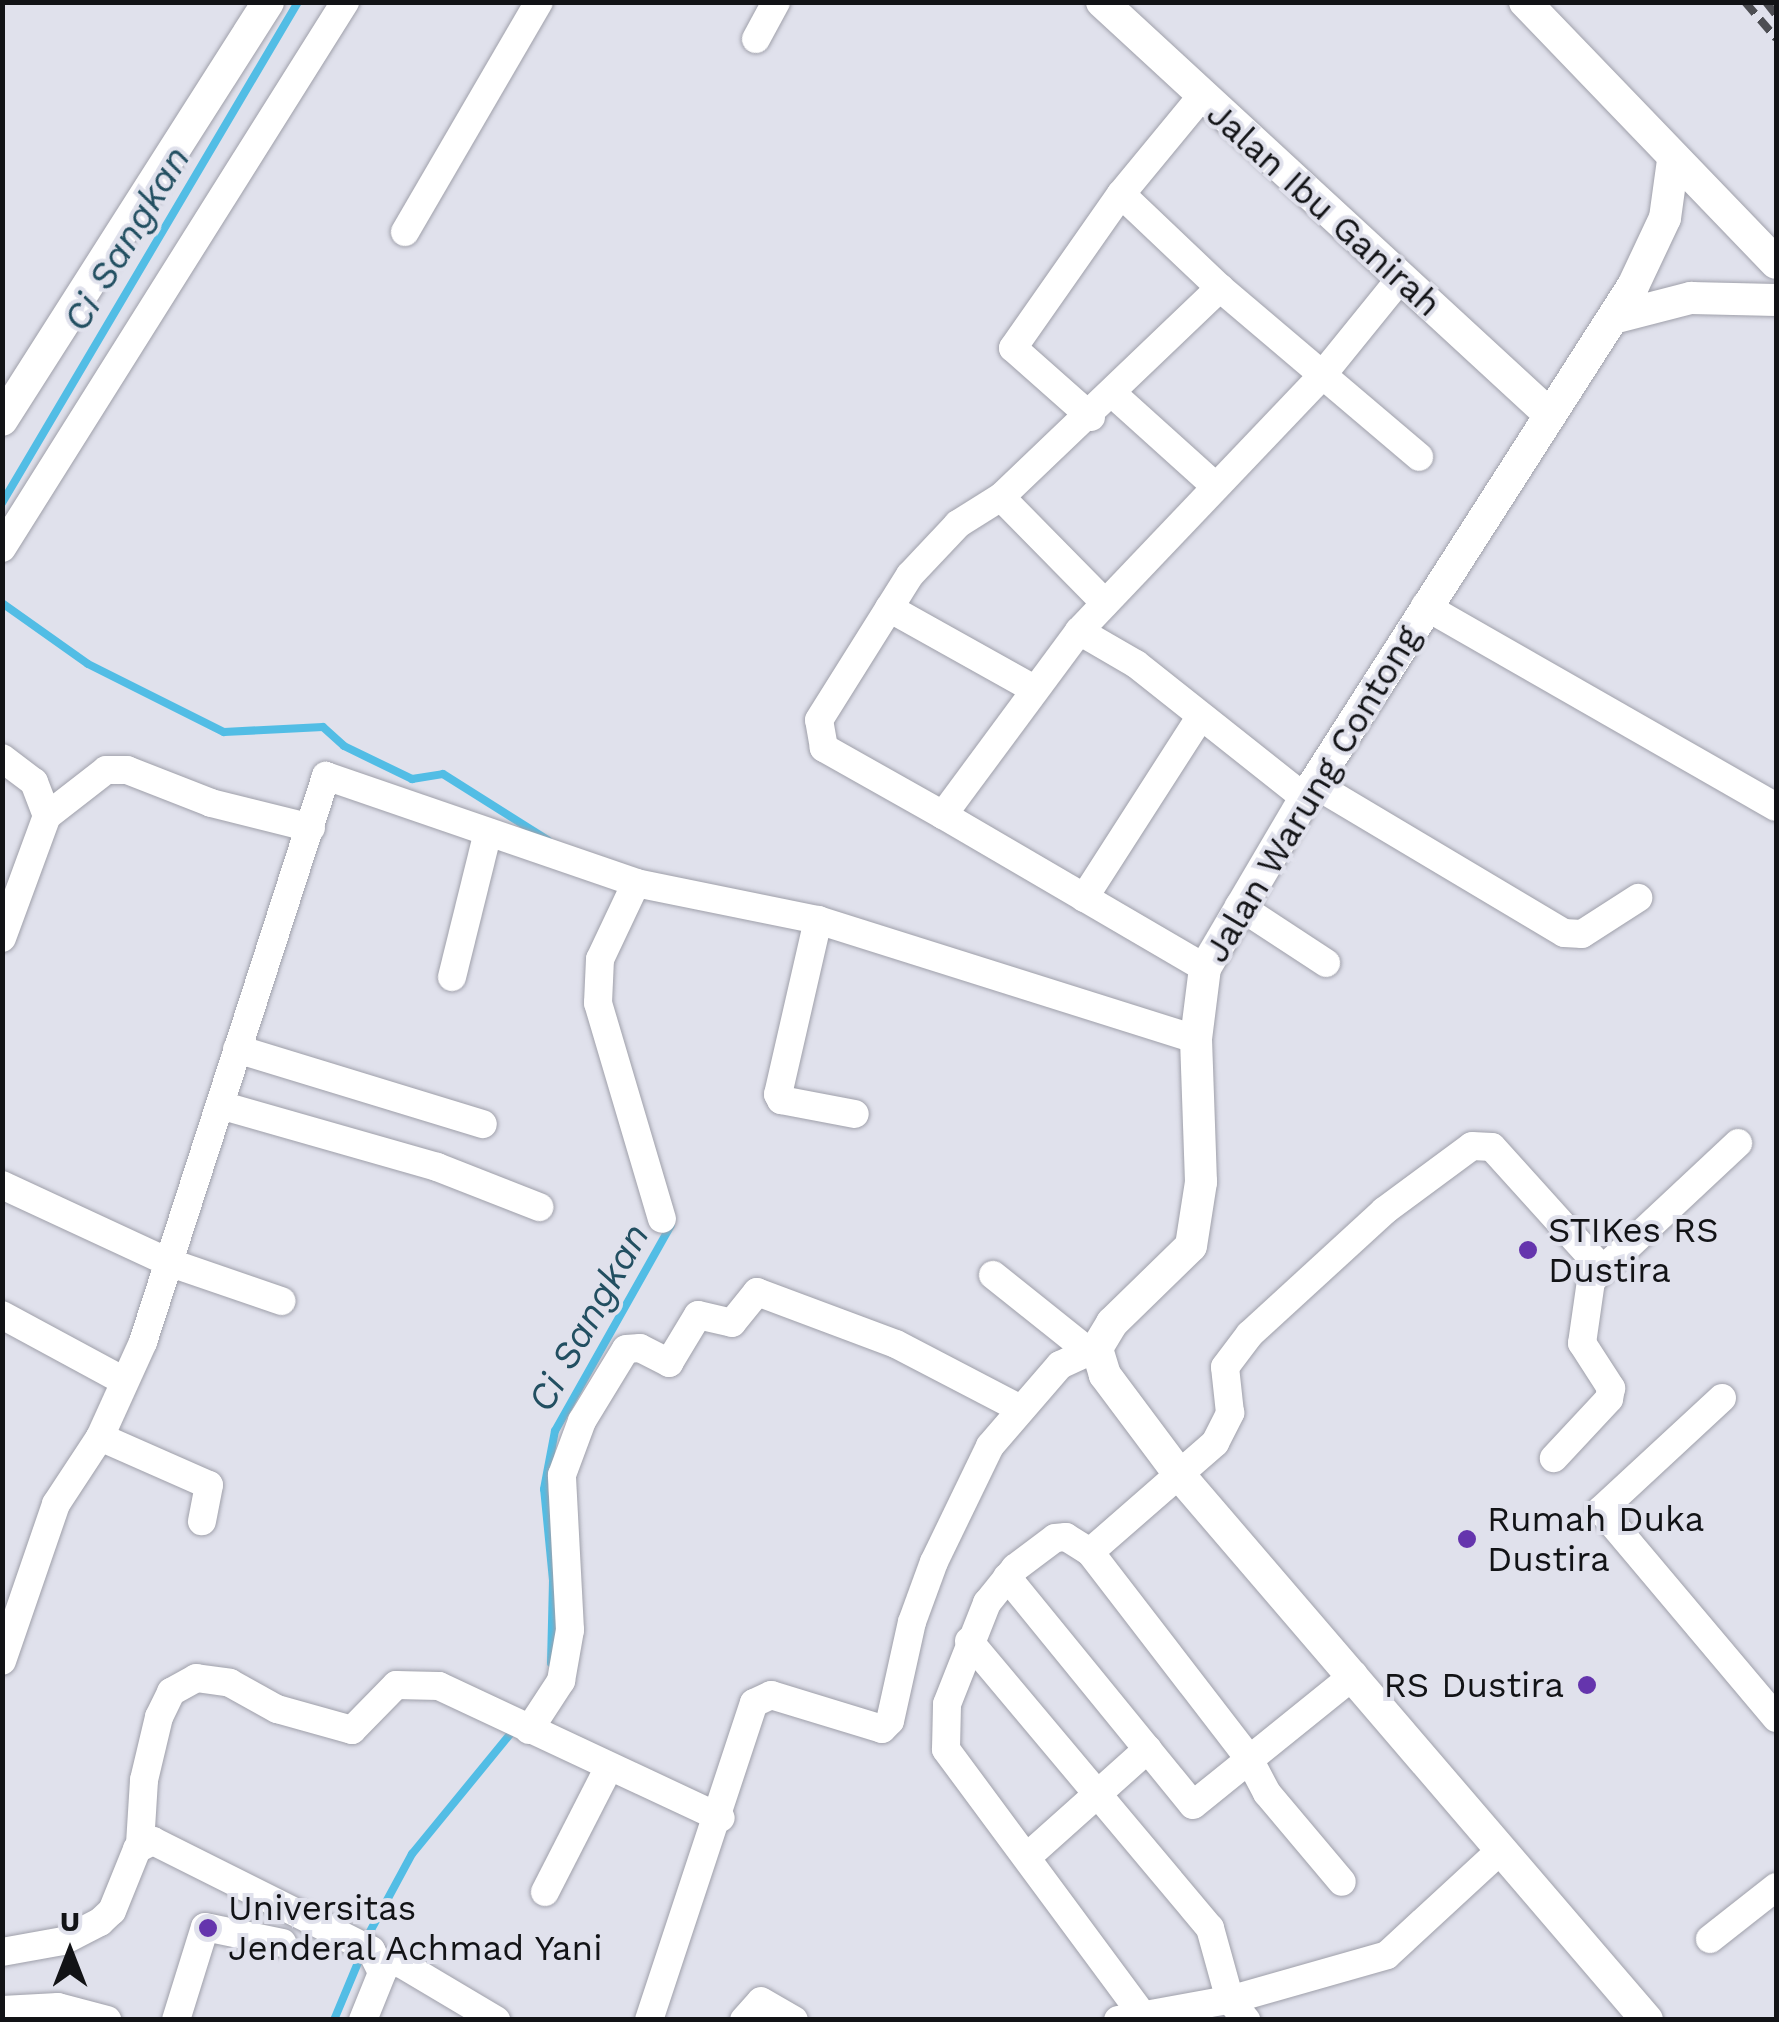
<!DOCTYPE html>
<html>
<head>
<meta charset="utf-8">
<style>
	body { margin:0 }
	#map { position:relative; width:1779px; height:2022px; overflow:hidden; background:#e0e1ec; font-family:"Work Sans",sans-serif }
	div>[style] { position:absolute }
	.stream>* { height:8px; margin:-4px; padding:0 4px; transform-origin:4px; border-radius:4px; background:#52bde5 }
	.roads { filter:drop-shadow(0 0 2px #9fa0aa) drop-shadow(0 0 2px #9fa0aa) }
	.minor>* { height:28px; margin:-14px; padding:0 14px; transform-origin:14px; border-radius:14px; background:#fff }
	.major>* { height:32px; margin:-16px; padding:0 16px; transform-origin:16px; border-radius:16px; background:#fff }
	.rail>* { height:8px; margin-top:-4px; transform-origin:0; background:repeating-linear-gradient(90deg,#4d4e53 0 15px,transparent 0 23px) }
	.dots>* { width:28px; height:28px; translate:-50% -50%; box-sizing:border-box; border:5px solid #e0e1ec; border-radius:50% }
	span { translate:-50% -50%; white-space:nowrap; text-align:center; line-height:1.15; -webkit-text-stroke:8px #e0e1ec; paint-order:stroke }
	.street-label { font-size:35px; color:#121316 }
	.poi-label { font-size:35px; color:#121316 }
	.left { translate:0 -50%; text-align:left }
	.right { translate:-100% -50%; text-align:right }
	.water-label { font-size:38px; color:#224f61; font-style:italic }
	.frame { position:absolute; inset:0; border:5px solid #121316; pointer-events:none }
	.north { position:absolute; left:20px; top:1902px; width:100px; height:100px; -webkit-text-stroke:8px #e0e1ec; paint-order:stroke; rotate:0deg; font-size:28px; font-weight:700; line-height:40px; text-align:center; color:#121316 }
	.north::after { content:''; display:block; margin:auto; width:35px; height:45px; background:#121316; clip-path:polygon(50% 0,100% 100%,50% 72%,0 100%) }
</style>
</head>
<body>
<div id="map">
	<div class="stream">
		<div style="left:2px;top:503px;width:582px;rotate:-59.42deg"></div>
		<div style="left:2px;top:603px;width:105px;rotate:35.3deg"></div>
		<div style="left:88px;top:664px;width:152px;rotate:26.6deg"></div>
		<div style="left:224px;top:732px;width:99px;rotate:-2.9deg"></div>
		<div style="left:323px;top:727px;width:28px;rotate:42deg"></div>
		<div style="left:344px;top:746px;width:76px;rotate:25.9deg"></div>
		<div style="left:412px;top:779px;width:31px;rotate:-9deg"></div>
		<div style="left:443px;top:774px;width:124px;rotate:32.2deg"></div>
		<div style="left:551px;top:1663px;width:83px;rotate:-88.6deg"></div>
		<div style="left:553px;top:1580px;width:91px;rotate:-95.6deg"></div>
		<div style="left:544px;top:1489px;width:59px;rotate:-79.3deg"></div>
		<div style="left:555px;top:1431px;width:236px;rotate:-60.6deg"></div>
		<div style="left:366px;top:1939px;width:97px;rotate:-61.6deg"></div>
		<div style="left:412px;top:1854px;width:164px;rotate:-50.7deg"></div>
		<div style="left:334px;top:2020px;width:73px;rotate:-67.3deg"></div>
	</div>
	<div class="roads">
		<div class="minor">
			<div style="left:756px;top:39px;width:42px;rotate:-61.6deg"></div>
			<div style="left:1201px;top:97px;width:126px;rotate:129.5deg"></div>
			<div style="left:1121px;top:194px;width:137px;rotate:43.5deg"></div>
			<div style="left:405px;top:232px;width:266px;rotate:-59.8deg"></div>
			<div style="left:1113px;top:394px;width:137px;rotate:42deg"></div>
			<div style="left:1091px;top:417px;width:104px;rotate:-138.5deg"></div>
			<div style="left:1013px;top:348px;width:188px;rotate:-55deg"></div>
			<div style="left:2px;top:548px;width:645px;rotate:-57.86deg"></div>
			<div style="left:1105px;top:603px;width:148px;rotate:-134.5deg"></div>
			<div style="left:1001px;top:497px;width:303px;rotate:-43.7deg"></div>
			<div style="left:1220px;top:288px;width:261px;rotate:40.3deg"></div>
			<div style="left:1425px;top:606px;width:404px;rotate:29.8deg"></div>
			<div style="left:889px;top:608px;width:164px;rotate:29.2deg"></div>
			<div style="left:1079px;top:631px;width:66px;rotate:30.1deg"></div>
			<div style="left:1136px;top:664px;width:216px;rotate:38.4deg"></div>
			<div style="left:2px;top:758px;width:40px;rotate:37deg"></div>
			<div style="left:34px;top:782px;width:36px;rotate:69deg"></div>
			<div style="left:1314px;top:784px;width:291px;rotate:30.8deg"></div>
			<div style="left:1564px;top:933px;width:18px;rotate:3deg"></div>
			<div style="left:1582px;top:934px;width:67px;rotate:-32.7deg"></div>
			<div style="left:943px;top:815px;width:137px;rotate:-150.6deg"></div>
			<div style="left:824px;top:748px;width:28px;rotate:-100deg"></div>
			<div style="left:819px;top:720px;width:171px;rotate:-57.9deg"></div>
			<div style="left:910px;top:575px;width:70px;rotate:-46.7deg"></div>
			<div style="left:958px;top:524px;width:51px;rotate:-32.1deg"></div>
			<div style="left:636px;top:883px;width:84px;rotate:115.3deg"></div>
			<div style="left:600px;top:959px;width:44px;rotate:92.6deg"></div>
			<div style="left:598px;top:1003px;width:225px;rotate:73.5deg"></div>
			<div style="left:1084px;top:898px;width:216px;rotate:-57.3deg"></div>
			<div style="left:1239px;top:906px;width:104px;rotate:33.2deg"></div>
			<div style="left:818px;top:920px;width:179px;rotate:102.9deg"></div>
			<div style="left:778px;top:1094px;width:7px;rotate:63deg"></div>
			<div style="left:781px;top:1100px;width:75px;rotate:10.7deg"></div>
			<div style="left:2px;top:938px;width:130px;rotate:-69.8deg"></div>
			<div style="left:47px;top:816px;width:75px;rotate:-37.9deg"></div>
			<div style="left:106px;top:770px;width:21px"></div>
			<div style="left:127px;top:770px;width:90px;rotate:21.4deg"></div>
			<div style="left:211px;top:803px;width:103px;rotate:14deg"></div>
			<div style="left:1205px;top:968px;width:303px;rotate:-149.7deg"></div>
			<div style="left:943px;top:815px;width:229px;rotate:-53.5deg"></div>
			<div style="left:1079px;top:631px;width:348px;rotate:-46.4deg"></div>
			<div style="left:1319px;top:379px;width:129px;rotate:-51deg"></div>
			<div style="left:452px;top:977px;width:149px;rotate:-76.1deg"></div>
			<div style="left:237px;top:1049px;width:257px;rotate:17deg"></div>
			<div style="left:220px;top:1105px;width:226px;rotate:15.9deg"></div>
			<div style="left:437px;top:1167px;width:110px;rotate:21.4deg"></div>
			<div style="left:2px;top:1185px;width:183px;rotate:24.9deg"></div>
			<div style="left:168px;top:1262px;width:120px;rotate:19deg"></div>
			<div style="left:993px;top:1275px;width:120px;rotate:38.6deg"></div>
			<div style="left:1595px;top:1277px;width:196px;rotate:-43.1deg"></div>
			<div style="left:2px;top:1315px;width:139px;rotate:28.4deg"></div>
			<div style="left:1722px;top:1398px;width:165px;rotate:137.2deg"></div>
			<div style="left:1601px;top:1510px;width:272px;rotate:49.9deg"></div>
			<div style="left:100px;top:1437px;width:119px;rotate:23.8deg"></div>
			<div style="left:209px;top:1485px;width:37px;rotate:101deg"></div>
			<div style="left:1090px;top:1552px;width:166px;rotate:-41.1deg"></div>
			<div style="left:1215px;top:1443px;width:34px;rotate:-63deg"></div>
			<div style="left:1230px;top:1413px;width:46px;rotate:-96.2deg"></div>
			<div style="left:1225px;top:1367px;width:41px;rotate:-52.9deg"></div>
			<div style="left:1250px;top:1334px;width:182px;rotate:-42.5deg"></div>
			<div style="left:1384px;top:1211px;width:109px;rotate:-36.5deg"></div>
			<div style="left:1472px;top:1146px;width:20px;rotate:3deg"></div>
			<div style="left:1492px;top:1147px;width:152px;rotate:47.9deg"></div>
			<div style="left:1594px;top:1260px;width:84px;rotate:98.2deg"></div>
			<div style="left:1582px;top:1343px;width:54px;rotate:57.2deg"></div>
			<div style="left:1611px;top:1388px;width:11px;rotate:100deg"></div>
			<div style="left:1609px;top:1399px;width:81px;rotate:133deg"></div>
			<div style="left:1007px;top:1577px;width:294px;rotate:50.8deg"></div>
			<div style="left:1193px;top:1805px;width:207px;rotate:-38.9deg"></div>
			<div style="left:969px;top:1641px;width:375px;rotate:50deg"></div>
			<div style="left:1210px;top:1928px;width:75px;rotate:74.5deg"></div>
			<div style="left:1230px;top:2000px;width:26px;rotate:51deg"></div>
			<div style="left:2px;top:1661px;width:166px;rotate:-71deg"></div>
			<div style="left:56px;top:1504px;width:80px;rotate:-56.7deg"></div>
			<div style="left:100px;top:1437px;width:104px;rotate:-65.6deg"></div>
			<div style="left:143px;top:1342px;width:595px;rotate:-72.08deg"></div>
			<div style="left:326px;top:776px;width:328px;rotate:19deg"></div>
			<div style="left:636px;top:883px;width:186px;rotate:11.5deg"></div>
			<div style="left:818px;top:920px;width:396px;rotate:17.5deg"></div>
			<div style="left:529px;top:1730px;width:59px;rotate:-56.9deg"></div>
			<div style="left:561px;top:1681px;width:52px;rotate:-80deg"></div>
			<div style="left:570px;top:1630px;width:155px;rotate:-93deg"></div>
			<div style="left:562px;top:1475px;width:58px;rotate:-69.7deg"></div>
			<div style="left:582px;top:1421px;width:84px;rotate:-58.6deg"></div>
			<div style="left:626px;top:1349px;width:14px;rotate:-4deg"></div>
			<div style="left:640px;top:1348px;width:33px;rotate:27deg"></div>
			<div style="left:669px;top:1363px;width:56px;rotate:-58.9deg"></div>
			<div style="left:698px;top:1315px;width:35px;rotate:13deg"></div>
			<div style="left:732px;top:1323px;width:40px;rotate:-51deg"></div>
			<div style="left:757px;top:1292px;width:148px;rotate:20.5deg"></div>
			<div style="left:896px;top:1344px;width:136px;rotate:27.5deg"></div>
			<div style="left:140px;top:1844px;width:64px;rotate:-86.4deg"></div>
			<div style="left:144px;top:1780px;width:65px;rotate:-76.6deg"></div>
			<div style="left:159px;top:1717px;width:28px;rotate:-64deg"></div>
			<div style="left:171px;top:1692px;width:29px;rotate:-29deg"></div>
			<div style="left:196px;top:1678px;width:34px;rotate:8deg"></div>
			<div style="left:230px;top:1683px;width:54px;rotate:29deg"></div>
			<div style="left:277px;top:1709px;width:78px;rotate:15.6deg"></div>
			<div style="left:352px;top:1730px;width:63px;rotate:-45.6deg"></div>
			<div style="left:396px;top:1685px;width:43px;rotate:1.3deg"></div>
			<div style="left:439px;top:1686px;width:311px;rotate:25.1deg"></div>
			<div style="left:1027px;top:1857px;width:162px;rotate:-41.8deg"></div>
			<div style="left:545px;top:1892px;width:140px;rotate:-62.9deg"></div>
			<div style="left:1710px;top:1939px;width:84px;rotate:-38.2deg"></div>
			<div style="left:2px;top:1952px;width:62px;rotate:-10.2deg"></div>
			<div style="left:63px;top:1941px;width:42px;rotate:-27.2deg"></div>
			<div style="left:100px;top:1922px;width:16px;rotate:-43deg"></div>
			<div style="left:112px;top:1911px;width:67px;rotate:-68deg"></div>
			<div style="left:137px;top:1849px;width:18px;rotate:-27deg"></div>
			<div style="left:153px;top:1841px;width:244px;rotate:26.6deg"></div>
			<div style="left:371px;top:1950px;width:25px;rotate:64deg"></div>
			<div style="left:382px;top:1973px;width:51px;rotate:112deg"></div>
			<div style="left:380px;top:1964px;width:20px;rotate:-3deg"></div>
			<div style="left:400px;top:1963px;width:112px;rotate:30.7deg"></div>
			<div style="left:2px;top:2010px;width:56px;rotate:-3.1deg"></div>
			<div style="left:58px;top:2007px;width:51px;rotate:14.9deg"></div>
			<div style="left:1141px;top:2013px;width:328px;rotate:-126.5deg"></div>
			<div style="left:946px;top:1749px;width:45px;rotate:-88.7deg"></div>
			<div style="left:947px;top:1704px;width:109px;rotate:-68.4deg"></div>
			<div style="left:987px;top:1603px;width:45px;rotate:-51.3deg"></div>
			<div style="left:1015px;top:1568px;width:50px;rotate:-36.9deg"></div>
			<div style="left:1055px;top:1538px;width:11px;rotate:-5deg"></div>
			<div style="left:1066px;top:1537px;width:28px;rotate:32deg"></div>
			<div style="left:1090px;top:1552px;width:259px;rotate:52.4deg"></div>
			<div style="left:1248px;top:1757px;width:41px;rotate:62.2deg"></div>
			<div style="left:1267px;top:1793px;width:116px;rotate:49.9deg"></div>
			<div style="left:176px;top:2020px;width:97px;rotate:-72.7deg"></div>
			<div style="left:205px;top:1927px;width:79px;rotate:11.7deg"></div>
			<div style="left:649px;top:2020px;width:334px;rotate:-71.7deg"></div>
			<div style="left:754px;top:1703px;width:19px;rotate:-25deg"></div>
			<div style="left:771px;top:1695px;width:116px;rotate:17deg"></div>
			<div style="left:882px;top:1729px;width:11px;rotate:-45deg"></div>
			<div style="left:890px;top:1721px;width:101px;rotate:-77.5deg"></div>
			<div style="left:912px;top:1622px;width:64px;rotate:-69.9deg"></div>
			<div style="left:934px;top:1562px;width:129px;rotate:-64.2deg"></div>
			<div style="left:990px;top:1446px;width:107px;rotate:-49.2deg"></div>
			<div style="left:1060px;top:1365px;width:41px;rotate:-24.7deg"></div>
			<div style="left:744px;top:2020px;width:25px;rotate:-48deg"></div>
			<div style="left:761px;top:2001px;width:38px;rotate:30deg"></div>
			<div style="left:1118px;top:2020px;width:117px;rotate:-10.3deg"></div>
			<div style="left:1233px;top:1999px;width:160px;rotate:-15.9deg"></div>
			<div style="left:1387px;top:1955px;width:156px;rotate:-42.7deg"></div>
		</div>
		<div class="major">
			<div style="left:1102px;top:2px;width:606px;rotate:42.66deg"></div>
			<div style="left:1525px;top:2px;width:362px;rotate:46.1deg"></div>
			<div style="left:1613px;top:318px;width:81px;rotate:-14.4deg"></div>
			<div style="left:1691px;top:298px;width:85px;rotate:1.3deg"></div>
			<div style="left:2px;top:420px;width:495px;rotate:-57.5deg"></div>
			<div style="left:1647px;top:2020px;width:714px;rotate:-130.63deg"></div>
			<div style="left:1182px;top:1478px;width:129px;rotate:-126.8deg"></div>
			<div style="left:1105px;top:1375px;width:28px;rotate:-107deg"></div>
			<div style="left:1097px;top:1348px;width:29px;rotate:-59deg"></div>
			<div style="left:1112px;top:1323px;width:110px;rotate:-44.3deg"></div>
			<div style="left:1191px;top:1246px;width:65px;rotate:-81.1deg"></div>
			<div style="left:1201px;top:1182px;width:143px;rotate:-92deg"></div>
			<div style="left:1196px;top:1039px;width:72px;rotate:-82.8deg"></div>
			<div style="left:1205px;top:968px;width:197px;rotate:-59.5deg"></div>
			<div style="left:1305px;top:798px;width:608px;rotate:-57.36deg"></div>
			<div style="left:1633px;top:286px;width:75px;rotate:-64.8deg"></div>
			<div style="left:1665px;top:218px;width:59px;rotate:-82.1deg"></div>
		</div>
	</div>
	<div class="rail">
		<div style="left:1745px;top:2px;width:48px;rotate:49.3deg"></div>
		<div style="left:1766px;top:2px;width:16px;rotate:52deg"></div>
	</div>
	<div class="dots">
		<div style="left:1528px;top:1250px;background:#6535ad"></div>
		<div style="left:1467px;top:1539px;background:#6535ad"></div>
		<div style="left:1587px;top:1685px;background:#6535ad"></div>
		<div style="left:208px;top:1928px;background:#6535ad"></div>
	</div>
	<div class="street-label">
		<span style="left:1324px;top:209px;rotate:42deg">Jalan Ibu Ganirah</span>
		<span style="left:1312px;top:794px;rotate:-59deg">Jalan Warung Contong</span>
	</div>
	<div class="poi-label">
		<span class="left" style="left:1548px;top:1250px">STIKes RS<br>Dustira</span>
		<span class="left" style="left:1487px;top:1539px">Rumah Duka<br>Dustira</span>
		<span class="right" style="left:1564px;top:1685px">RS Dustira</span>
		<span class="left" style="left:228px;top:1928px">Universitas<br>Jenderal Achmad Yani</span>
	</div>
	<div class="water-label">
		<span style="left:127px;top:239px;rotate:-59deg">Ci Sangkan</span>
		<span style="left:589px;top:1318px;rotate:-61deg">Ci Sangkan</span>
	</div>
	<div class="frame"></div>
	<div class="north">U</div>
</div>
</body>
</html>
